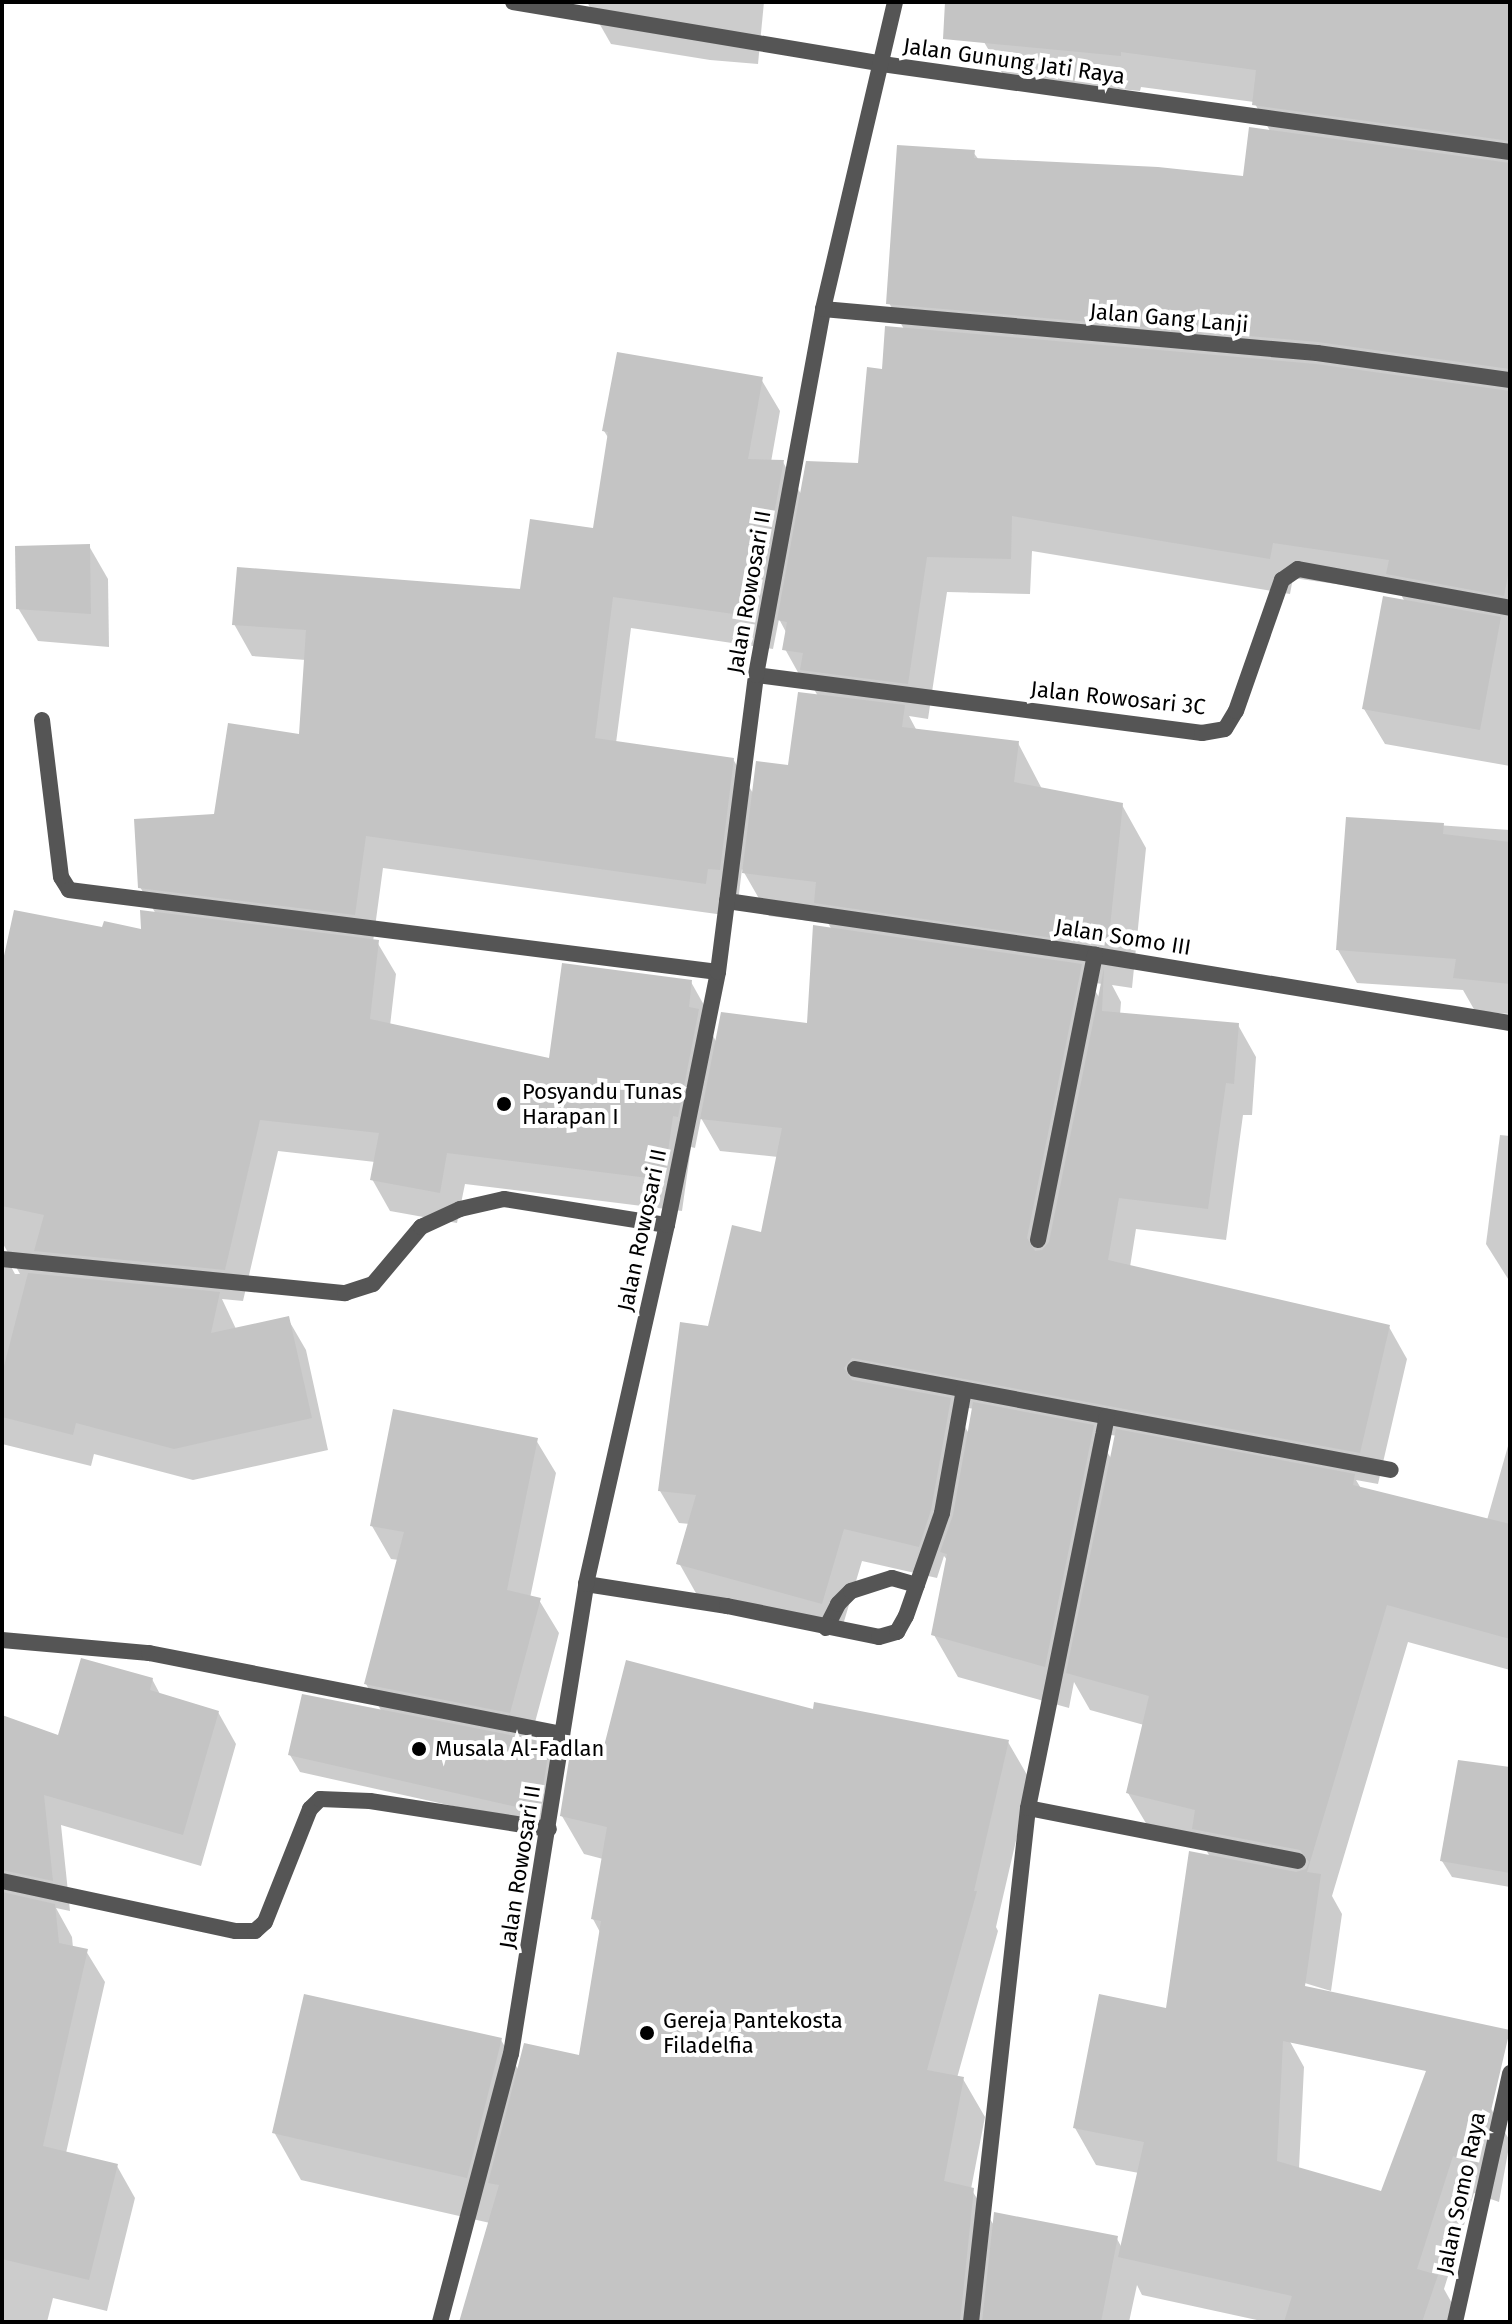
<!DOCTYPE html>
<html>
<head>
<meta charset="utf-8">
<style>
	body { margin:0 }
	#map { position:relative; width:1512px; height:2324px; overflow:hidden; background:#fff; font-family:"Fira Sans",sans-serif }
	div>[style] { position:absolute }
	.shadow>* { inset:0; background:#0003 }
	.building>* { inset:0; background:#c4c4c4 }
	.service>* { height:16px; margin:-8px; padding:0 8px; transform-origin:8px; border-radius:8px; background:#555 }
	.minor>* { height:16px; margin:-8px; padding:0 8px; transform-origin:8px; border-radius:8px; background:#555 }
	.dots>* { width:22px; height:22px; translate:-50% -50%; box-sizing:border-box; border:4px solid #fff; border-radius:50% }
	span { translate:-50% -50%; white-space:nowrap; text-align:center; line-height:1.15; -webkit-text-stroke:8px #fff; paint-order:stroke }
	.street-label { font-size:22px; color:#000 }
	.poi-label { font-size:22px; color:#000 }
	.left { translate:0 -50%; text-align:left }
	.frame { position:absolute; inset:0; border:4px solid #000; pointer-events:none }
</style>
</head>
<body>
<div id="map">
	<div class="shadow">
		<div style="clip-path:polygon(587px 2px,764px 2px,758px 64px,710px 60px,611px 44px)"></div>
		<div style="clip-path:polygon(evenodd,988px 2px,1510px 2px,1510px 766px,1385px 744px,1364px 709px,1405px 602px,1400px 593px,1293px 578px,1290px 594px,1032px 551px,1030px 594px,947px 592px,928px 719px,909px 716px,917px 731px,1018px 743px,1042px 789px,1122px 805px,1146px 848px,1132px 988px,1112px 985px,1121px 1002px,1120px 1015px,1238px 1025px,1256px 1057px,1252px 1115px,1243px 1115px,1226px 1240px,1136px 1229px,1130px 1267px,1389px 1327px,1407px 1359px,1378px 1484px,1356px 1480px,1362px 1490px,1487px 1520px,1510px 1439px,1510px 1670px,1408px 1642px,1332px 1896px,1342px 1914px,1331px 1991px,1275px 1974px,1283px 2029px,1304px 2067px,1299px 2169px,1382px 2194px,1490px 2107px,1510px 2141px,1499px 2202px,1474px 2193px,1444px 2289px,1458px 2314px,1456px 2322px,1266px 2322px,1142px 2295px,1137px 2285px,1129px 2322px,460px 2322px,490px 2223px,301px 2180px,274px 2132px,501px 2040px,519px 2071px,580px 2058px,601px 1934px,593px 1919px,603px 1859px,584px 1854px,562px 1816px,603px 1757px,814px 1711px,1008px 1742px,1030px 1780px,996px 1927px,998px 1931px,957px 2078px,963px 2079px,985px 2117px,971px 2189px,995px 2227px,1116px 2237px,1122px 2248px,1139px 2173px,1096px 2165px,1075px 2128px,1168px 2010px,1210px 1857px,1203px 1844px,1150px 1830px,1128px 1793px,1144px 1725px,1090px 1710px,1074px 1682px,1069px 1708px,958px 1677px,934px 1635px,948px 1561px,944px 1556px,937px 1578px,862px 1561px,840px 1635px,697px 1595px,679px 1563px,690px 1524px,679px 1523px,660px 1491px,709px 1329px,762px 1234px,778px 1157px,720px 1151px,701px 1118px,695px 1148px,691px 1147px,682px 1211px,465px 1184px,457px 1223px,390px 1211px,372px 1179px,375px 1162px,278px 1151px,243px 1301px,222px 1299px,236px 1329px,288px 1319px,306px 1350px,328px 1450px,193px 1480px,94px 1454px,91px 1466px,2px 1444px,2px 1250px,15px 1274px,20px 1274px,2px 1242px,2px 975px,104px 930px,143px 932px,156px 914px,140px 887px,301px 736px,306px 660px,252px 656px,234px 624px,522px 591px,594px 530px,609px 439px,604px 431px,761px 379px,780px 411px,771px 462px,783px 462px,802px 496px,860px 465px,884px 371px,904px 329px,889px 303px,973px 152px,979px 160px,1244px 178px,1270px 131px,1254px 102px,1141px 87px,1140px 91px,1005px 78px,984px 42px,988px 2px,779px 619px,787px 634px,785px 649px,805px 685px,812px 686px,818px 696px,790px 768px,754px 795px,733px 759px,616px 743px,631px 628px,773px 649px,779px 619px,988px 2px,383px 868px,724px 915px,738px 902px,742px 869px,769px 916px,828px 923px,832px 930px,809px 1025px,717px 1043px,708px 1027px,709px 1014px,691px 982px,551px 1060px,390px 1026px,396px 974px,377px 942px,373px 942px,383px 868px,988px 2px,1090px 982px,1102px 984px,1100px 999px,1090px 982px,988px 2px,953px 1405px,974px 1409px,969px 1434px,953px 1405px,988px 2px,1095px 1432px,1117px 1436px,1112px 1460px,1095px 1432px)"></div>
		<div style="clip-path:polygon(89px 546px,108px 579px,109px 647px,38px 641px,18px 608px)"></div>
		<div style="clip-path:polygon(1348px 819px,1510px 830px,1510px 1014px,1475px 1011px,1463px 990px,1357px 983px,1338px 950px)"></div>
		<div style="clip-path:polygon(1500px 1135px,1510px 1136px,1510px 1282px,1486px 1244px)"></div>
		<div style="clip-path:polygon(536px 1440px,556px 1473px,530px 1598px,539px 1600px,559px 1633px,530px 1741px,548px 1745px,558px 1761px,547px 1827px,300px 1772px,290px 1755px,382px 1712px,366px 1684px,399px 1560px,391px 1559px,372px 1526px)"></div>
		<div style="clip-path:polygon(152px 1679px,161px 1696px,218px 1712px,236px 1744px,201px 1866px,61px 1825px,70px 1911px,56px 1908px,72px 1937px,73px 1948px,86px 1951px,105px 1982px,66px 2153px,117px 2166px,135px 2198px,107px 2311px,53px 2298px,47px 2322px,2px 2322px,2px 1718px,60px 1738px)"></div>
		<div style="clip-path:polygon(1510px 1769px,1510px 1887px,1452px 1877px,1442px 1861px)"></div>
	</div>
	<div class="building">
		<div style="clip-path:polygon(945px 2px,1510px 2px,1510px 141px,1252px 105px,1256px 70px,1121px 52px,1121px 56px,943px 39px)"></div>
		<div style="clip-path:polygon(1249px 127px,1510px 163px,1510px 369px,1318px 342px,886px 304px,897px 145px,975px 150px,974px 158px,1158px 167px,1243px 176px)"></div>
		<div style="clip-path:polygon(885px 326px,1316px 364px,1510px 391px,1510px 565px,1504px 596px,1386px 574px,1389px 560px,1273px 543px,1270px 559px,1012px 516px,1011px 559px,927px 557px,908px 684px,800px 670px,803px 653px,782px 650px,787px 622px,777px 620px,806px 461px,858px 463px,867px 367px,882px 369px)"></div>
		<div style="clip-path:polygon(617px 352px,763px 377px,748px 459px,784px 460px,755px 617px,613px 597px,595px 738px,734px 758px,720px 870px,708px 869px,706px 884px,366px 836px,355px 915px,138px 888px,134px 819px,214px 814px,228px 723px,299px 734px,306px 630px,232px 625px,237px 567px,520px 589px,530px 519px,593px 528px,608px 432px,602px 431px)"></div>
		<div style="clip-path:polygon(90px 544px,91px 614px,16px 609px,15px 546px)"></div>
		<div style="clip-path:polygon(1383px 596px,1501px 617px,1480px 730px,1362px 709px)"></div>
		<div style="clip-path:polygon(798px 692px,905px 705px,902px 727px,1019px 741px,1014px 782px,1123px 803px,1108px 946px,814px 903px,816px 882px,742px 873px,756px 761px,788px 765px)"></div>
		<div style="clip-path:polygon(1346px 817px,1444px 823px,1443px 834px,1510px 842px,1510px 984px,1453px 978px,1456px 959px,1336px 950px)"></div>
		<div style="clip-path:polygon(14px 910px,102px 927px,104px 921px,141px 929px,140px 910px,379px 940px,370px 1019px,549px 1058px,562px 963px,692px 980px,689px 1007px,699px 1009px,678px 1117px,673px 1116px,664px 1180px,447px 1153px,440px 1193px,370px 1180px,379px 1133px,260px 1120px,225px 1270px,34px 1251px,44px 1215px,2px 1206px,2px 965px)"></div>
		<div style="clip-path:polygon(813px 925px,1082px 964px,1027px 1238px,1035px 1251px,1042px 1250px,1049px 1242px,1104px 968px,1102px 1011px,1239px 1023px,1234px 1084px,1226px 1083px,1208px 1209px,1119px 1198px,1108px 1260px,1390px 1325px,1360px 1453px,852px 1358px,844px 1368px,852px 1380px,951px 1398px,931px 1510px,919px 1547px,844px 1529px,822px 1604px,676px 1564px,696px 1495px,658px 1491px,680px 1322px,708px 1326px,732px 1225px,761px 1232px,782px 1128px,700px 1119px,721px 1012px,807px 1023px)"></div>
		<div style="clip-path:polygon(28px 1273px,220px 1292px,211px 1333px,289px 1316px,312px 1418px,174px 1449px,76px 1423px,73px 1435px,2px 1417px,2px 1374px)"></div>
		<div style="clip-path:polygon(973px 1402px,1094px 1425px,1045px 1667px,931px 1635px,947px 1554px,940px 1552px,953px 1515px)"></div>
		<div style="clip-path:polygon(393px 1409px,538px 1438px,507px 1590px,541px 1598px,510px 1713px,364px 1684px,404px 1532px,370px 1526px)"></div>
		<div style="clip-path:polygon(evenodd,1116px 1429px,1355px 1474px,1353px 1485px,1510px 1524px,1510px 1639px,1387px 1605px,1307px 1872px,1321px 1874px,1305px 1986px,1510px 2030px,1478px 2166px,1453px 2156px,1417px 2269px,1438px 2275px,1422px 2322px,1284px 2322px,1292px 2296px,1118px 2257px,1144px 2142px,1073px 2128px,1099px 1994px,1166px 2008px,1189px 1851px,1296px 1872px,1306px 1869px,1309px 1862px,1300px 1850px,1192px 1829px,1195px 1810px,1126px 1793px,1149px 1696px,1066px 1673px,1116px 1429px,1283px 2041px,1426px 2071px,1381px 2191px,1277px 2161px,1283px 2041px)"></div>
		<div style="clip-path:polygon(81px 1658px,153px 1678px,150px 1690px,219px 1711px,183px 1835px,44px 1795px,53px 1881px,2px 1870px,2px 1715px,58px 1735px)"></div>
		<div style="clip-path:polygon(626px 1660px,813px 1709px,814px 1702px,1009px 1740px,974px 1891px,977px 1891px,927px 2070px,964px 2077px,944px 2181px,974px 2188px,960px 2322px,459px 2322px,499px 2185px,488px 2183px,524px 2043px,579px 2055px,601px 1921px,591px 1919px,607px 1827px,560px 1816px,571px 1747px,602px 1754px)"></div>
		<div style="clip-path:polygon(302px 1694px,550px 1743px,539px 1812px,288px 1755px)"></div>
		<div style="clip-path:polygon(1458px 1760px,1510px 1767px,1510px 1873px,1440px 1861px)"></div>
		<div style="clip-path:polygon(2px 1892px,55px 1904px,59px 1943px,88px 1949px,43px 2146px,118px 2164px,89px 2280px,2px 2259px)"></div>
		<div style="clip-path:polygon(304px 1994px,502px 2038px,467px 2178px,272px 2133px)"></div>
		<div style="clip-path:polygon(994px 2212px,1118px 2236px,1101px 2322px,982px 2322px)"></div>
	</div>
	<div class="service">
		<div style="left:826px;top:1628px;width:27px;rotate:-63deg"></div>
		<div style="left:838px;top:1604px;width:18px;rotate:-45deg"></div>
		<div style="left:851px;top:1591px;width:43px;rotate:-17.6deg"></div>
		<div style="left:892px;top:1578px;width:26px;rotate:16deg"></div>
	</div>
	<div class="minor">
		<div style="left:513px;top:2px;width:374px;rotate:9.5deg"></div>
		<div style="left:882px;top:64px;width:634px;rotate:7.98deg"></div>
		<div style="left:823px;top:309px;width:496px;rotate:5.1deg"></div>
		<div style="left:1317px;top:353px;width:195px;rotate:8deg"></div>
		<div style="left:756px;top:675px;width:450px;rotate:7.4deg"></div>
		<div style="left:1202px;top:733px;width:23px;rotate:-10deg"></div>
		<div style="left:1225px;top:729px;width:21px;rotate:-59deg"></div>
		<div style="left:1236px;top:711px;width:139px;rotate:-70.7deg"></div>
		<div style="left:1282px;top:580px;width:19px;rotate:-35deg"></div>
		<div style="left:1298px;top:569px;width:216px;rotate:10.4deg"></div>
		<div style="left:42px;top:720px;width:158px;rotate:83.1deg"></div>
		<div style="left:61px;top:877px;width:15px;rotate:58deg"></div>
		<div style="left:69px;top:890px;width:654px;rotate:7.2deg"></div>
		<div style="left:727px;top:901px;width:372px;rotate:8.3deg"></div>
		<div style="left:1095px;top:955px;width:421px;rotate:9.3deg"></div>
		<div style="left:1038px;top:1240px;width:291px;rotate:-78.7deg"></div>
		<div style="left:2px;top:1259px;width:345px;rotate:5.7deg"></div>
		<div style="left:345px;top:1293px;width:29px;rotate:-18deg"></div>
		<div style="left:373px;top:1284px;width:75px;rotate:-49.9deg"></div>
		<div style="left:421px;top:1227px;width:43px;rotate:-24.8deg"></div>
		<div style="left:460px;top:1209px;width:45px;rotate:-12.8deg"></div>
		<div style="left:504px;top:1199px;width:165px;rotate:9.1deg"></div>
		<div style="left:855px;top:1369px;width:545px;rotate:10.67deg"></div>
		<div style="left:586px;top:1584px;width:143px;rotate:8.9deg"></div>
		<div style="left:727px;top:1606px;width:155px;rotate:11.5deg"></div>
		<div style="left:879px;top:1637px;width:19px;rotate:-16deg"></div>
		<div style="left:897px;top:1632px;width:18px;rotate:-61deg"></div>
		<div style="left:906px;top:1616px;width:109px;rotate:-70.7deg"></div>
		<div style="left:942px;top:1513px;width:125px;rotate:-79.9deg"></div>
		<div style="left:2px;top:1640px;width:148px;rotate:5.1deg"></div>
		<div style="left:149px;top:1653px;width:421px;rotate:11.1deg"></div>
		<div style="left:1028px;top:1808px;width:275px;rotate:11.1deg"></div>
		<div style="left:2px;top:1881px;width:239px;rotate:12.1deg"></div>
		<div style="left:236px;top:1931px;width:19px"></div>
		<div style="left:255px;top:1931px;width:13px;rotate:-42deg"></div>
		<div style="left:265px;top:1922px;width:122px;rotate:-68.3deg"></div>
		<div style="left:310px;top:1809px;width:14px;rotate:-45deg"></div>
		<div style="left:320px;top:1799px;width:50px;rotate:2.3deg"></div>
		<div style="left:370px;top:1801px;width:181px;rotate:8.9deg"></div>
		<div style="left:440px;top:2322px;width:277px;rotate:-75.2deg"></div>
		<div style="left:511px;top:2054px;width:476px;rotate:-80.9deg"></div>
		<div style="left:586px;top:1584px;width:368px;rotate:-77.3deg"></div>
		<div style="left:667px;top:1225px;width:258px;rotate:-78.6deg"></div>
		<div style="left:718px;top:972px;width:299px;rotate:-82.7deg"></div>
		<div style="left:756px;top:675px;width:372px;rotate:-79.6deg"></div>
		<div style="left:823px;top:309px;width:315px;rotate:-76.8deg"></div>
		<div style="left:971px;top:2322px;width:517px;rotate:-83.67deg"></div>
		<div style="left:1028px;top:1808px;width:399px;rotate:-78.6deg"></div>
		<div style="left:1455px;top:2322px;width:255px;rotate:-77.5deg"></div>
	</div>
	<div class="dots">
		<div style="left:504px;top:1104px;background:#000"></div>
		<div style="left:419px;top:1749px;background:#000"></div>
		<div style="left:647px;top:2033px;background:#000"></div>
	</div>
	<div class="street-label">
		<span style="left:1014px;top:61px;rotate:8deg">Jalan Gunung Jati Raya</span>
		<span style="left:1169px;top:318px;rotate:5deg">Jalan Gang Lanji</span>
		<span style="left:749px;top:592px;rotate:-80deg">Jalan Rowosari II</span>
		<span style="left:1118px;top:698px;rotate:6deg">Jalan Rowosari 3C</span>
		<span style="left:1123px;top:937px;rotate:9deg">Jalan Somo III</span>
		<span style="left:642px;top:1230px;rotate:-78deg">Jalan Rowosari II</span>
		<span style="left:520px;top:1867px;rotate:-81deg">Jalan Rowosari II</span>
		<span style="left:1461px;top:2193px;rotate:-78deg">Jalan Somo Raya</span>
	</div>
	<div class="poi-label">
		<span class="left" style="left:522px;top:1104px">Posyandu Tunas<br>Harapan I</span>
		<span class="left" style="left:435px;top:1749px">Musala Al-Fadlan</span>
		<span class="left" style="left:663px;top:2033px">Gereja Pantekosta<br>Filadelfia</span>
	</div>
	<div class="frame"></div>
</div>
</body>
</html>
